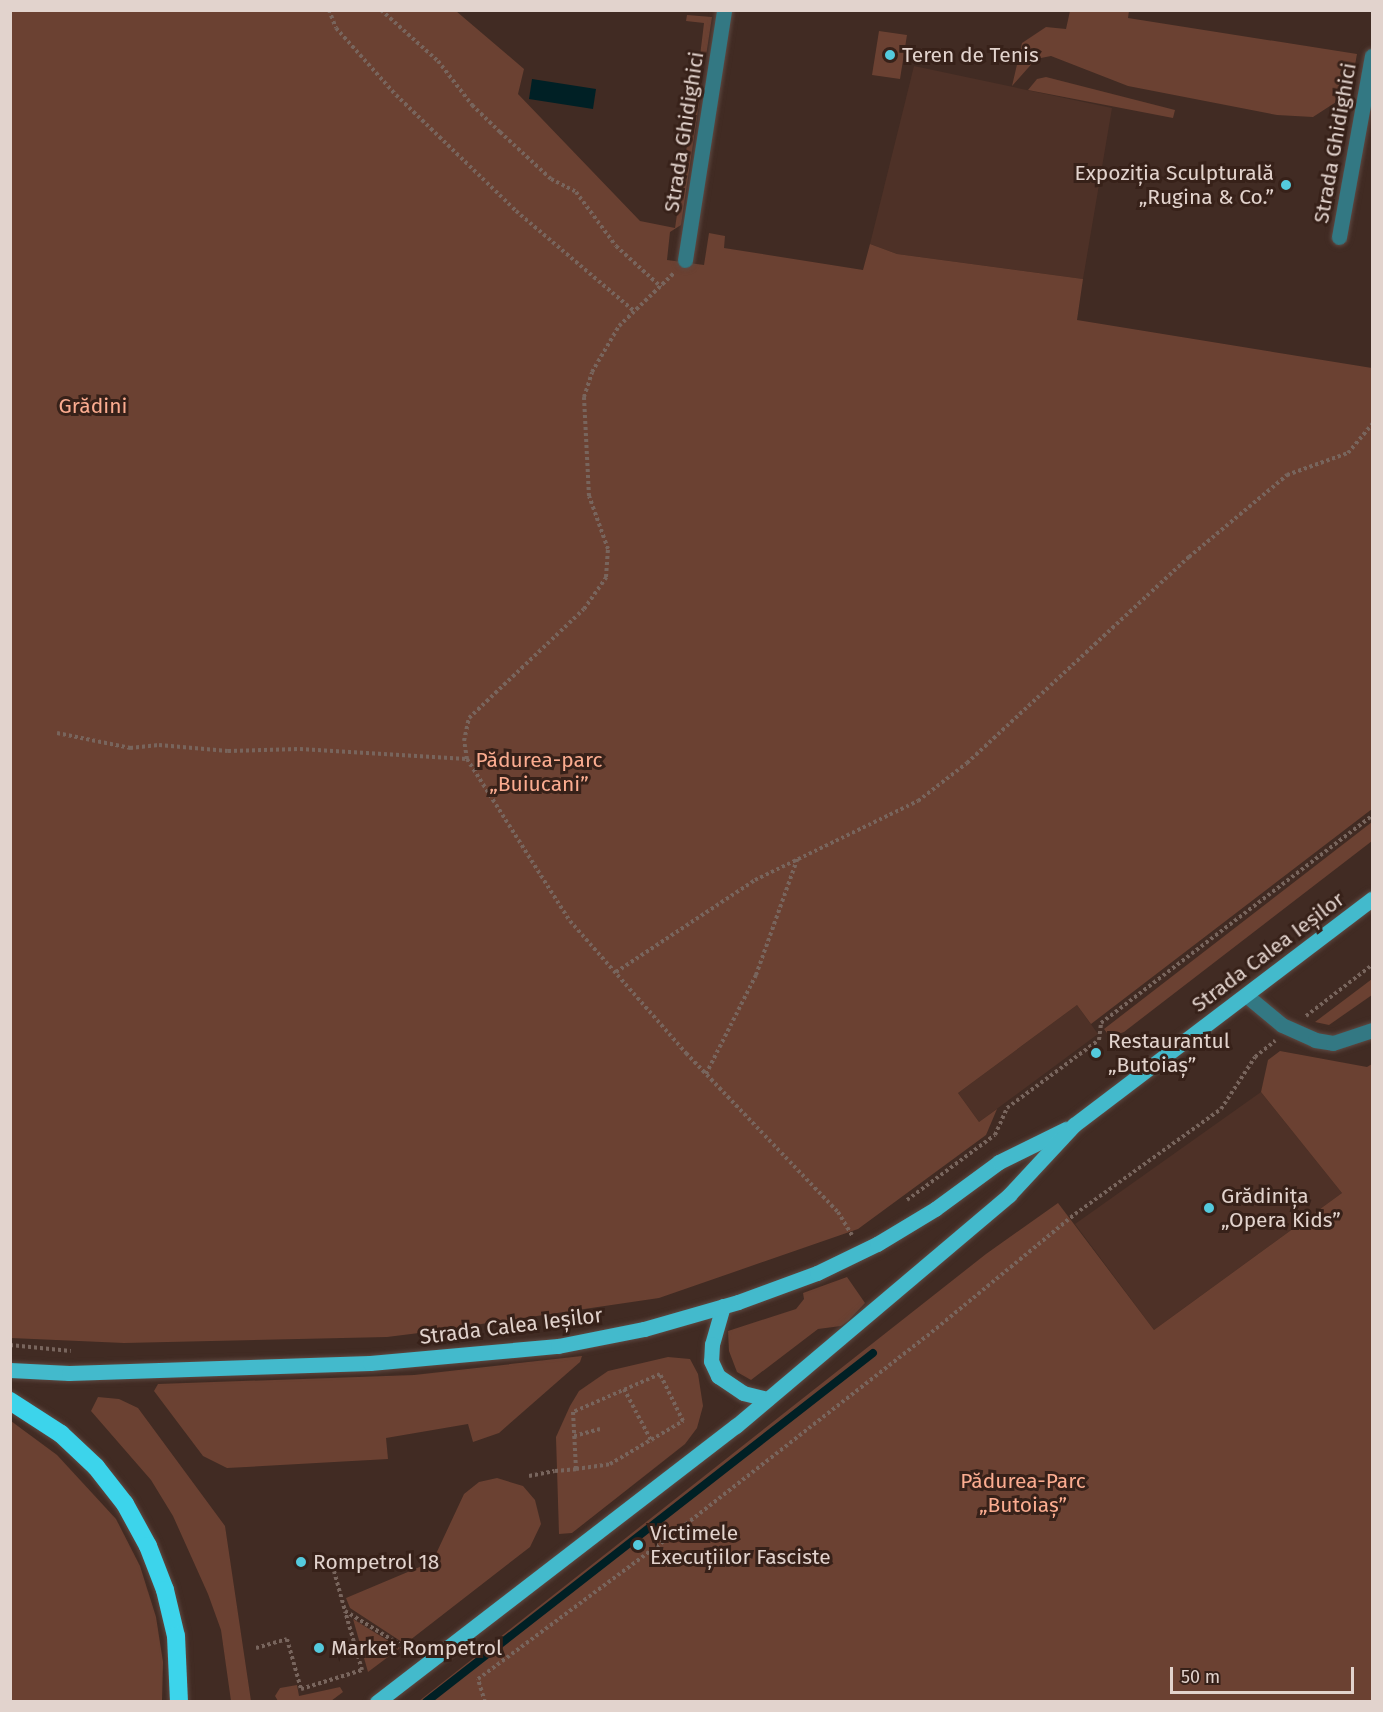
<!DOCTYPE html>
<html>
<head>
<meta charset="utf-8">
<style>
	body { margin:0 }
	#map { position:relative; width:1383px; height:1712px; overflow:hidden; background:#412b23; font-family:"Fira Sans",sans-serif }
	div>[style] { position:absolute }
	.built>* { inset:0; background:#4e3127 }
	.green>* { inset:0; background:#6b4132 }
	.water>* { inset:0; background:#002025 }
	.stream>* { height:8px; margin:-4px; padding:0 4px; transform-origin:4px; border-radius:4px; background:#002025 }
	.path>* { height:4px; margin-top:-2px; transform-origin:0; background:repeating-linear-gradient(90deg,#78655d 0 3px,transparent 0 6px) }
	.roads { filter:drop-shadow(0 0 2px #5e4942) drop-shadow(0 0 2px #5e4942) }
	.minor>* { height:15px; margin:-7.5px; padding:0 7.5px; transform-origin:7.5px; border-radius:7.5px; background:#337883 }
	.major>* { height:15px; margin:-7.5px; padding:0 7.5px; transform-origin:7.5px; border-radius:7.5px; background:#43bacc }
	.highway>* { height:18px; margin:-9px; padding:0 9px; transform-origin:9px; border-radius:9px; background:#3cd4eb }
	.dots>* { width:16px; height:16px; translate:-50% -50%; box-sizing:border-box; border:3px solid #372119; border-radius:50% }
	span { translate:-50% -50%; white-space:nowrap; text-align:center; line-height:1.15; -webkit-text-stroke:6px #372119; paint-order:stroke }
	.poi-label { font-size:21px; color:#e2d3cd }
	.left { translate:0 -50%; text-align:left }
	.right { translate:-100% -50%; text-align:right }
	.street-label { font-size:21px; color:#e2d3cd }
	.park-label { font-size:21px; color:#fbac90 }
	.frame { position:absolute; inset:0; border:12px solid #e2d3cd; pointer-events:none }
	.scale { position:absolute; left:1170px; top:1667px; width:184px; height:27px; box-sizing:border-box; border:3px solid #e2d3cd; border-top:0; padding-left:8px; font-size:18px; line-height:21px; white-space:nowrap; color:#e2d3cd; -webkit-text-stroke:4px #372119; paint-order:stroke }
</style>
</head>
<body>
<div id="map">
	<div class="built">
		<div style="clip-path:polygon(914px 66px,1112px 108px,1083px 279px,897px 254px,870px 244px)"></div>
		<div style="clip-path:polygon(1077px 1005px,1098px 1034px,979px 1122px,958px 1093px)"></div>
		<div style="clip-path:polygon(1261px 1092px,1342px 1193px,1154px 1330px,1075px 1224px)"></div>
	</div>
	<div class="green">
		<div style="clip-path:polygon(11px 11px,456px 11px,524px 69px,518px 94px,640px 221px,675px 228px,696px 83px,702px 83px,681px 225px,670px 232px,667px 260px,704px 265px,709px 233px,725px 236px,724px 248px,863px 270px,870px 244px,897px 254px,1083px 279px,1077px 320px,1372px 368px,1372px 809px,1091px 1024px,1077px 1005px,958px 1093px,979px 1122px,997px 1109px,986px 1135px,858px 1229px,659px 1298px,427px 1332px,387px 1337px,124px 1343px,11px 1338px)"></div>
		<div style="clip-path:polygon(1070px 11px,1129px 11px,1128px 18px,1357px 54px,1350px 93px,1313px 117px,1277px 115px,1128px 86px,1051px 56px,1036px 59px,1012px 86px,1022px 43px,1046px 27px,1066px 29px)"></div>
		<div style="clip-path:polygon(687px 15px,712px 17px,706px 56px,700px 56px,704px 23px,686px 21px)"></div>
		<div style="clip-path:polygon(879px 31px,907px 35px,900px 79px,872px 75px)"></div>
		<div style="clip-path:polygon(1046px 77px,1175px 110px,1173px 118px,1028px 90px,1037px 79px)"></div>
		<div style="clip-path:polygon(1372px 822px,1372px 841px,1124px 1032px,1110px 1037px,1104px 1029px)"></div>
		<div style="clip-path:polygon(1372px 979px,1372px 995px,1329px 1025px,1315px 1022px)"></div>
		<div style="clip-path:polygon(1280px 1051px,1367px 1067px,1372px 1064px,1372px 1701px,419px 1701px,986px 1254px,1058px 1203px,1154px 1330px,1342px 1193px,1261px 1092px,1268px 1060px)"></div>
		<div style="clip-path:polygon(847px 1277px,865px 1303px,848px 1321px,841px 1326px,818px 1329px,751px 1380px,737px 1372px,729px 1351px,728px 1331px,796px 1309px,804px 1299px,803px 1293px)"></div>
		<div style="clip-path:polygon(582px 1356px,580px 1362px,499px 1433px,473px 1442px,468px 1424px,386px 1438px,388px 1459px,227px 1468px,203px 1456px,154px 1391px,158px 1384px,414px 1375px)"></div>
		<div style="clip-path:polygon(668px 1357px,690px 1359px,698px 1374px,703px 1406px,697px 1428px,685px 1444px,572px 1533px,559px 1534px,556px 1437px,570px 1406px,579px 1391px,608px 1371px)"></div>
		<div style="clip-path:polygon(98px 1397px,119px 1399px,138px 1408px,225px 1526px,251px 1701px,231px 1701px,221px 1630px,208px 1594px,173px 1516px,151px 1480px,91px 1411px)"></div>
		<div style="clip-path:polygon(11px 1421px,57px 1455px,116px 1519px,140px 1566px,156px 1617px,163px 1662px,162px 1701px,11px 1701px)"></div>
		<div style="clip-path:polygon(497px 1478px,523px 1486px,535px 1500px,541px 1524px,530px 1547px,405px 1644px,350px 1608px,346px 1598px,422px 1566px,435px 1556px,464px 1494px,479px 1482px)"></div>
		<div style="clip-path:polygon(353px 1619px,400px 1648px,368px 1672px)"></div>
		<div style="clip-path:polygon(297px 1685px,299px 1696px,340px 1687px,343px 1692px,331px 1701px,278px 1701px,275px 1696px,280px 1688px)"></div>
	</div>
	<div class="water">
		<div style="clip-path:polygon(532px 79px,596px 89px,593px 109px,529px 99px)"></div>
	</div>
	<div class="stream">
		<div style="left:426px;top:1702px;width:567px;rotate:-37.98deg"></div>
	</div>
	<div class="path">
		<div style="left:329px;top:10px;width:19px;rotate:69deg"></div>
		<div style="left:336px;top:28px;width:90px;rotate:48.2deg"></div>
		<div style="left:396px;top:95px;width:167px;rotate:44deg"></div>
		<div style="left:516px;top:211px;width:156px;rotate:40.3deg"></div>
		<div style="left:381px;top:10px;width:76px;rotate:41.8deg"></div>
		<div style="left:438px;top:61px;width:56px;rotate:52.3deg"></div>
		<div style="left:472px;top:105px;width:39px;rotate:44deg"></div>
		<div style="left:500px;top:132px;width:69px;rotate:42.7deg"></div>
		<div style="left:551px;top:179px;width:28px;rotate:27deg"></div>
		<div style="left:576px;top:192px;width:67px;rotate:53.5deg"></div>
		<div style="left:616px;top:246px;width:61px;rotate:42.3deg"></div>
		<div style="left:57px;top:733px;width:75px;rotate:11.6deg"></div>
		<div style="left:130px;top:748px;width:29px;rotate:-6deg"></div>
		<div style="left:159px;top:745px;width:69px;rotate:5deg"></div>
		<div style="left:228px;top:751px;width:72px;rotate:-1.6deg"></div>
		<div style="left:300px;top:749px;width:167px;rotate:3.4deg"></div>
		<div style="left:467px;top:759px;width:192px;rotate:57.6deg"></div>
		<div style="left:570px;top:921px;width:176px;rotate:48.7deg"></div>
		<div style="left:686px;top:1053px;width:220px;rotate:46.3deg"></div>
		<div style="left:838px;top:1212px;width:27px;rotate:59deg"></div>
		<div style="left:467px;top:759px;width:18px;rotate:-99deg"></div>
		<div style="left:464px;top:741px;width:24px;rotate:-78deg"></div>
		<div style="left:469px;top:718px;width:158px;rotate:-43.5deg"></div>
		<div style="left:584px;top:609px;width:39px;rotate:-55deg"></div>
		<div style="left:606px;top:577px;width:28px;rotate:-86deg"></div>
		<div style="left:608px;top:549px;width:56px;rotate:-109.7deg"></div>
		<div style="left:589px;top:496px;width:99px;rotate:-92.9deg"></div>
		<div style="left:584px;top:397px;width:26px;rotate:-72deg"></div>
		<div style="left:592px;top:372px;width:53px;rotate:-59.6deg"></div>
		<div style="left:619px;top:326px;width:76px;rotate:-43.9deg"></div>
		<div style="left:616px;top:972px;width:167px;rotate:-33.5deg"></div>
		<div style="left:755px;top:880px;width:181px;rotate:-25.9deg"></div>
		<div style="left:918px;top:801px;width:62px;rotate:-37.8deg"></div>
		<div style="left:967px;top:763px;width:303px;rotate:-42.9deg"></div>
		<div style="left:1189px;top:557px;width:128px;rotate:-39.9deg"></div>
		<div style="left:1287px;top:475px;width:65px;rotate:-19.8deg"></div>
		<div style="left:1348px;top:453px;width:38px;rotate:-50deg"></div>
		<div style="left:1306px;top:1016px;width:83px;rotate:-37.7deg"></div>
		<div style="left:706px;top:1074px;width:111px;rotate:-63.2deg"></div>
		<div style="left:756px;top:975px;width:125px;rotate:-70.4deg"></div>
		<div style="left:907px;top:1200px;width:109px;rotate:-36.5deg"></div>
		<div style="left:995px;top:1135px;width:30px;rotate:-66deg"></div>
		<div style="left:1007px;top:1108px;width:114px;rotate:-36.5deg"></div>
		<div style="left:1099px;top:1040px;width:17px;rotate:-83deg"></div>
		<div style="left:1101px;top:1023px;width:341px;rotate:-37.4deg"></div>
		<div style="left:10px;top:1345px;width:61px;rotate:5.6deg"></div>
		<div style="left:624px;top:1389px;width:60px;rotate:62.2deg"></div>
		<div style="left:574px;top:1436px;width:27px;rotate:-15deg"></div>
		<div style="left:529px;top:1476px;width:26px;rotate:-11deg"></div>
		<div style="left:555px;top:1471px;width:21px;rotate:-5deg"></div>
		<div style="left:576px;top:1469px;width:34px;rotate:-8deg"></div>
		<div style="left:610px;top:1464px;width:85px;rotate:-30.5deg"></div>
		<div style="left:683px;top:1421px;width:52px;rotate:-116.1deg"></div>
		<div style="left:660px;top:1374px;width:95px;rotate:156.4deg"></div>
		<div style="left:573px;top:1412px;width:57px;rotate:87deg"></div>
		<div style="left:334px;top:1571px;width:41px;rotate:74.6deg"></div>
		<div style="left:345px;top:1611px;width:79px;rotate:31.5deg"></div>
		<div style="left:256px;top:1648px;width:32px;rotate:-16deg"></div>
		<div style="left:287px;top:1639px;width:52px;rotate:74.4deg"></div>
		<div style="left:301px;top:1689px;width:64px;rotate:-17.3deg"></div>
		<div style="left:362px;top:1670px;width:61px;rotate:-106.1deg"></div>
		<div style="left:485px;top:1702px;width:24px;rotate:-107deg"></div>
		<div style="left:478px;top:1679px;width:253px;rotate:-36.6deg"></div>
		<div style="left:681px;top:1528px;width:312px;rotate:-38deg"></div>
		<div style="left:927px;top:1336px;width:192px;rotate:-39.5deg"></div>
		<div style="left:1075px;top:1214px;width:180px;rotate:-35.7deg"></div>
		<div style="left:1221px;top:1109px;width:62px;rotate:-56.8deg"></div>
		<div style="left:1255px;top:1057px;width:26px;rotate:-39deg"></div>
	</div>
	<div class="roads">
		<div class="minor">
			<div style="left:1339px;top:237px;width:184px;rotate:-79.7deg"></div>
			<div style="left:685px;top:260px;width:253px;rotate:-81.1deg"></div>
			<div style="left:1247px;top:996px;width:45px;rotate:39.6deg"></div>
			<div style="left:1282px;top:1025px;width:36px;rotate:24deg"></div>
			<div style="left:1315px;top:1040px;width:18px;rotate:9deg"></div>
			<div style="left:1333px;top:1043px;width:41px;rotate:-18.4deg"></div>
		</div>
		<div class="major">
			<div style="left:723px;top:1306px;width:40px;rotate:106deg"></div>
			<div style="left:712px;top:1344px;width:17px;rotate:93deg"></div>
			<div style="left:711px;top:1361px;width:17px;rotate:65deg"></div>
			<div style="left:718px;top:1376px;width:30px;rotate:34deg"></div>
			<div style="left:743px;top:1393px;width:25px;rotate:14deg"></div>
			<div style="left:10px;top:1370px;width:59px;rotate:2.9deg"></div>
			<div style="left:69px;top:1373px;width:301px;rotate:-1.9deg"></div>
			<div style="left:370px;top:1363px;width:189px;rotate:-5.2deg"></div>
			<div style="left:558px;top:1346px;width:88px;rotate:-11.2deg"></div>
			<div style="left:644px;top:1329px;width:98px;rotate:-16deg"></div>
			<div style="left:738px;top:1302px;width:84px;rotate:-20.2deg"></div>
			<div style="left:817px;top:1273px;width:67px;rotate:-25.8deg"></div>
			<div style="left:877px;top:1244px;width:68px;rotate:-31.1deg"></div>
			<div style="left:935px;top:1209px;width:79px;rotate:-36.3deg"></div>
			<div style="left:999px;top:1162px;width:75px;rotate:-26.2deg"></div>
			<div style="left:377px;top:1702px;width:453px;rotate:-37.6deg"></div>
			<div style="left:736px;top:1426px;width:358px;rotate:-40.2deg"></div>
			<div style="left:1009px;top:1195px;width:96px;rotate:-47.1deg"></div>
			<div style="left:1074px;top:1125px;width:374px;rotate:-37.2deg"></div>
		</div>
		<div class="highway">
			<div style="left:10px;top:1401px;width:61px;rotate:32.9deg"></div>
			<div style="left:61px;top:1434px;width:48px;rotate:43.3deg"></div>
			<div style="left:96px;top:1467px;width:47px;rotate:51.9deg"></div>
			<div style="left:125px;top:1504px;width:48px;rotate:61.3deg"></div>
			<div style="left:148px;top:1546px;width:47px;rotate:68.9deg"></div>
			<div style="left:165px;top:1590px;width:47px;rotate:76.6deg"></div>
			<div style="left:176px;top:1636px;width:66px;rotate:87.4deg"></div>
		</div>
	</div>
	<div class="dots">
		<div style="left:890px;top:55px;background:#54cadd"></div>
		<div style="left:1286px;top:185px;background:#54cadd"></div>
		<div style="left:1096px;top:1053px;background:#54cadd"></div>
		<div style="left:1209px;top:1208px;background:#54cadd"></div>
		<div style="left:638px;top:1545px;background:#54cadd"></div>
		<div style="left:301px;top:1562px;background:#54cadd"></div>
		<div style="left:319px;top:1648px;background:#54cadd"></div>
	</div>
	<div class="poi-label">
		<span class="left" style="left:902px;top:55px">Teren de Tenis</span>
		<span class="right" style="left:1274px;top:185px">Expoziția Sculpturală<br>„Rugina &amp; Co.”</span>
		<span class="left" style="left:1108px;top:1053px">Restaurantul<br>„Butoiaș”</span>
		<span class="left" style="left:1221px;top:1208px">Grădinița<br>„Opera Kids”</span>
		<span class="left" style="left:650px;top:1545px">Victimele<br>Execuțiilor Fasciste</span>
		<span class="left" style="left:313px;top:1562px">Rompetrol 18</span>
		<span class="left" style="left:331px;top:1648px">Market Rompetrol</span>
	</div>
	<div class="street-label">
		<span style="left:684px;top:132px;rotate:-81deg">Strada Ghidighici</span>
		<span style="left:1335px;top:143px;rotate:-80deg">Strada Ghidighici</span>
		<span style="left:1268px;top:952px;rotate:-37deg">Strada Calea Ieșilor</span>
		<span style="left:511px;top:1326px;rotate:-7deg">Strada Calea Ieșilor</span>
	</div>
	<div class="park-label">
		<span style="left:93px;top:406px">Grădini</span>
		<span style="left:539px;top:772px">Pădurea-parc<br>„Buiucani”</span>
		<span style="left:1023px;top:1493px">Pădurea-Parc<br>„Butoiaș”</span>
	</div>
	<div class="frame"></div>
	<div class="scale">50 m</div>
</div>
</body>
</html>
